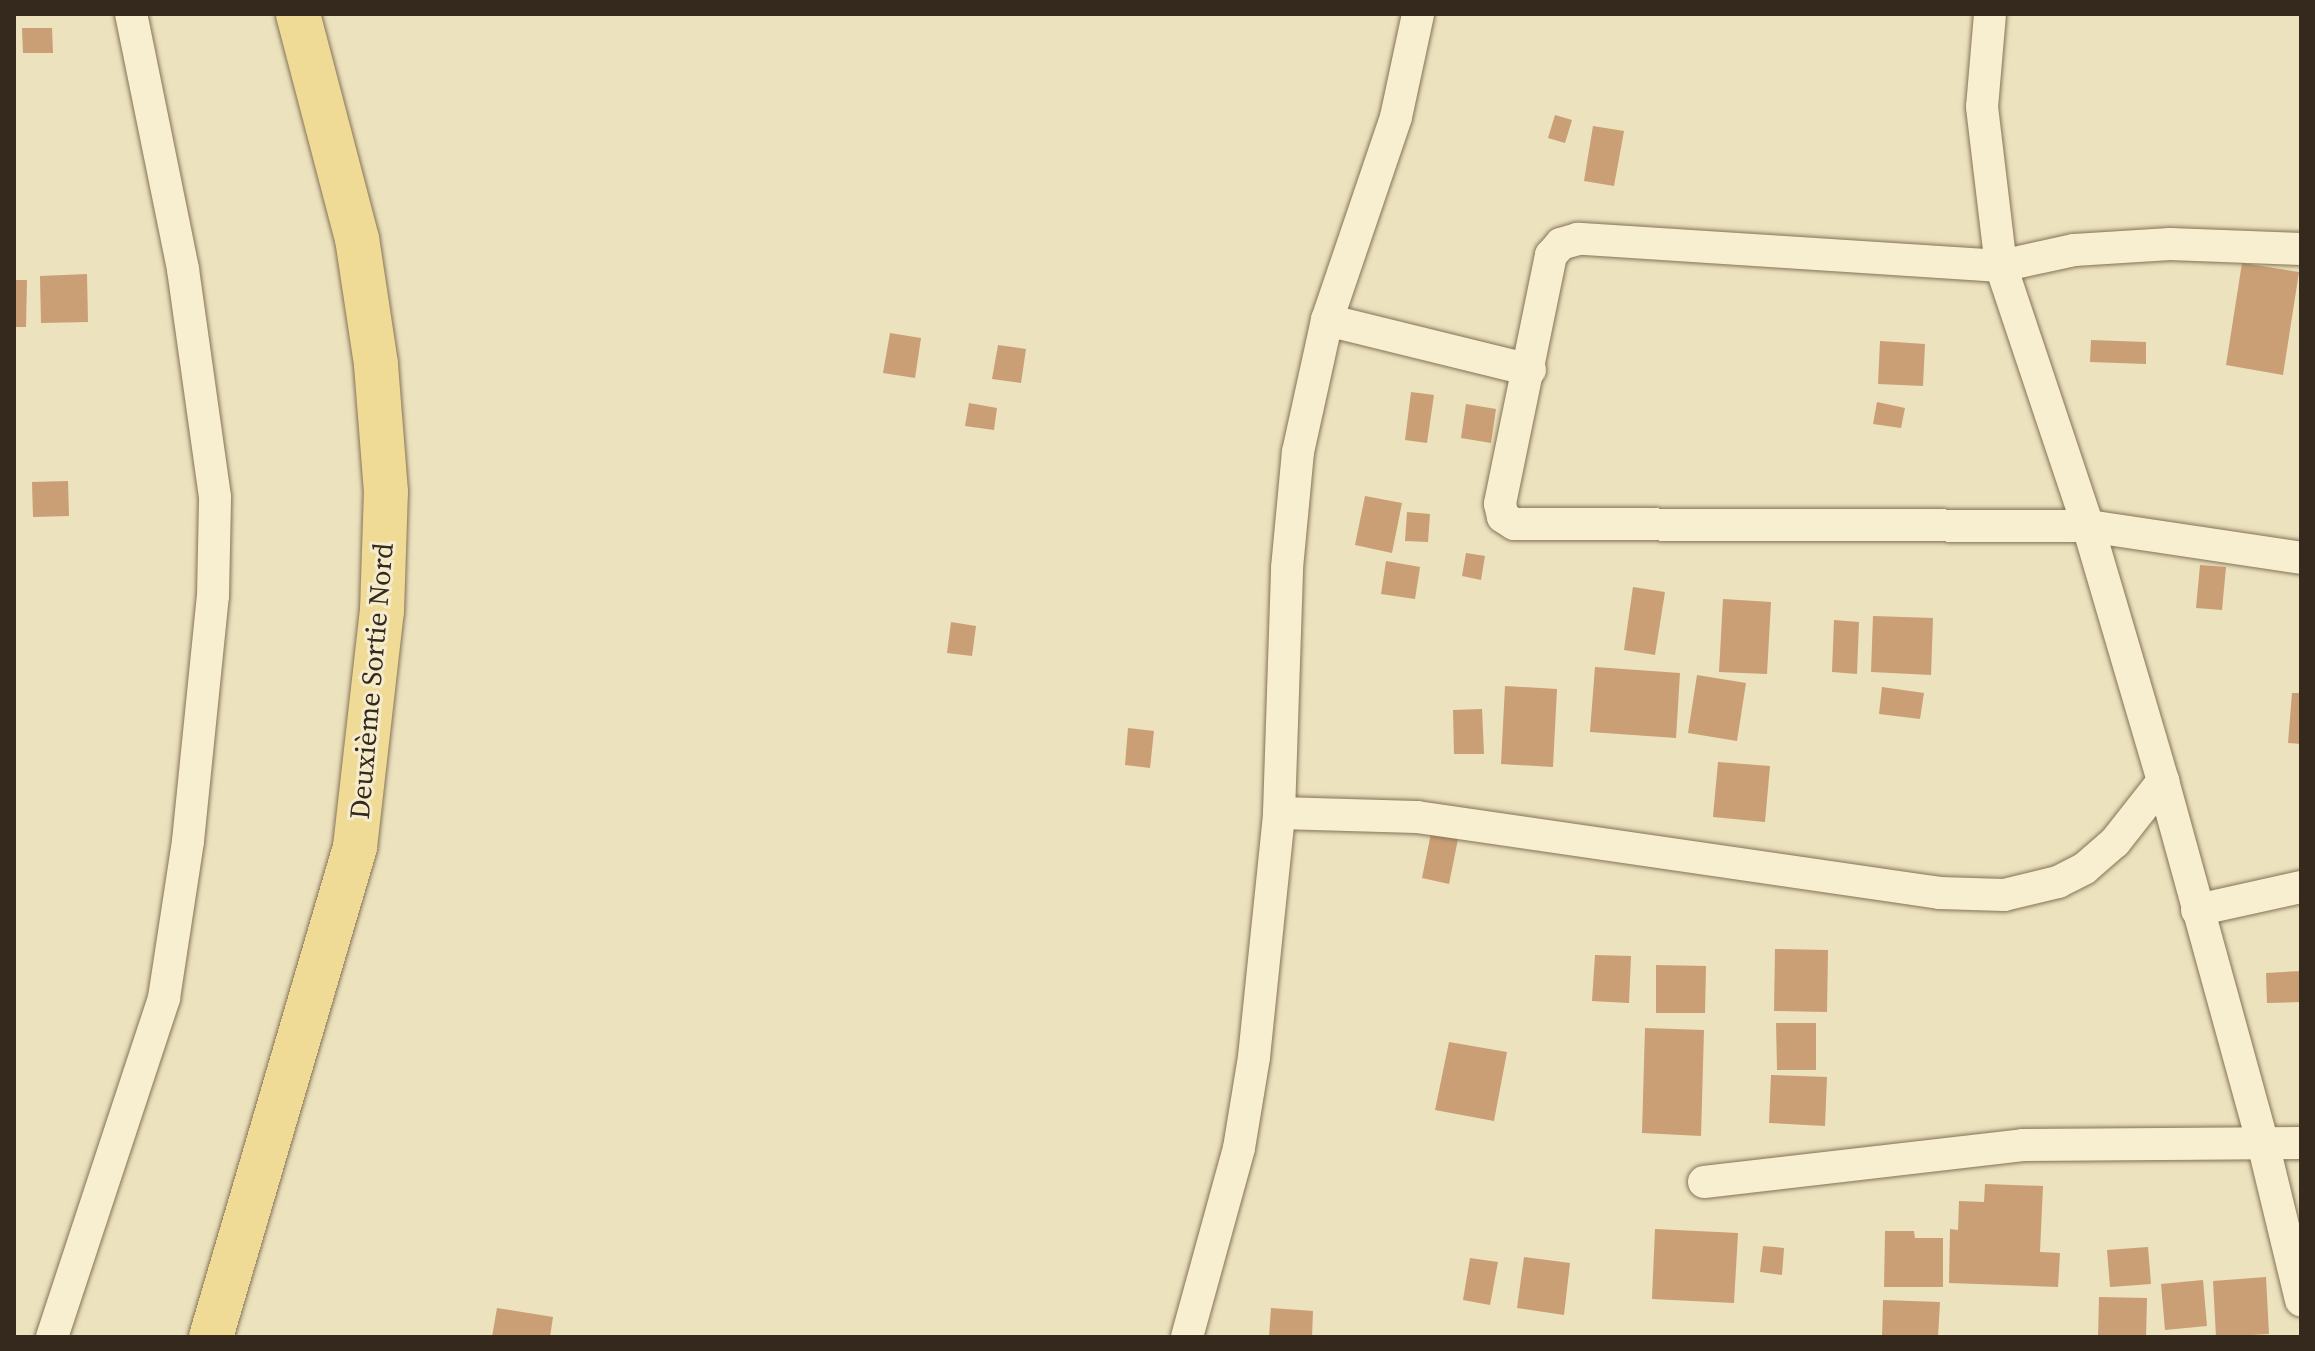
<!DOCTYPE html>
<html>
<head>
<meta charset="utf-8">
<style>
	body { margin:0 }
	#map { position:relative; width:2315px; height:1351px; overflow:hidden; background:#ece2be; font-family:"Source Serif 4",serif }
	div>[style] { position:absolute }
	.building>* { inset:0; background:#ca9f75 }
	.roads { filter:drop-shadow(0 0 2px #847357) drop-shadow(0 0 2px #847357) }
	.minor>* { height:32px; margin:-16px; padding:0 16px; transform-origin:16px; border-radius:16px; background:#f8efd1 }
	.primary>* { height:44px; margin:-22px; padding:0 22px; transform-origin:22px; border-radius:22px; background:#f0db96 }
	span { translate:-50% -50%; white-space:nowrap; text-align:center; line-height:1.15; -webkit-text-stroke:6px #f4eccd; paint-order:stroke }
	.street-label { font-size:28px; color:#34291c }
	.frame { position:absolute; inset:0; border:16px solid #34291c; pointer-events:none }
</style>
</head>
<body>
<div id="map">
	<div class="building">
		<div style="clip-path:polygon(22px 28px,52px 28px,53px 53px,23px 53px)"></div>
		<div style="clip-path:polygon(1555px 115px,1572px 120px,1565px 143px,1548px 138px)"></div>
		<div style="clip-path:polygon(1593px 126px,1624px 131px,1614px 186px,1584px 181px)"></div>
		<div style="clip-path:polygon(2242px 263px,2299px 272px,2283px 375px,2226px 365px)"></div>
		<div style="clip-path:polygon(87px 274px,88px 322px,41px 323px,40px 276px)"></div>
		<div style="clip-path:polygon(14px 280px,27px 280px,26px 327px,14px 327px)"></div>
		<div style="clip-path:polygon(890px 333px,921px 338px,915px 378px,883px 373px)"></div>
		<div style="clip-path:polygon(2091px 340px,2146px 342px,2146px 364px,2090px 362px)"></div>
		<div style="clip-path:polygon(1880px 341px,1925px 344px,1923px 386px,1878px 384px)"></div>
		<div style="clip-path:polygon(998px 345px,1026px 349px,1021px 383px,992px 379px)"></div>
		<div style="clip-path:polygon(1411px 392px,1434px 395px,1427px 443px,1405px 440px)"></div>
		<div style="clip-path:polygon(1877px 402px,1905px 408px,1901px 428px,1873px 424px)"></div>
		<div style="clip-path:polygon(969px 403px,997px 408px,994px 430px,965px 426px)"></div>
		<div style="clip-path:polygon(1466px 404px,1496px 409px,1491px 443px,1461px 438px)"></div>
		<div style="clip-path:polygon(68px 481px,69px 516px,33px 517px,32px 482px)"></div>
		<div style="clip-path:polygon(1365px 496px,1402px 503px,1392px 553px,1355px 545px)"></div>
		<div style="clip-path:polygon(1407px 512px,1430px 514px,1428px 542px,1405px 541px)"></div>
		<div style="clip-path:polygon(1466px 553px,1485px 556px,1481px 580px,1462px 576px)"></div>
		<div style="clip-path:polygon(1386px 561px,1420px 567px,1415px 599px,1381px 594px)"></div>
		<div style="clip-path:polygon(2200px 565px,2226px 567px,2222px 610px,2196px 608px)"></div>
		<div style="clip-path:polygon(1633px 587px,1665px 592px,1655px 655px,1624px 650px)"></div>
		<div style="clip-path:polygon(1723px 599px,1771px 602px,1767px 674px,1719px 672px)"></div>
		<div style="clip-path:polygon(1873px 616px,1933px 618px,1931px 675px,1871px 672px)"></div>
		<div style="clip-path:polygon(1834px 620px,1859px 622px,1857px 674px,1832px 672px)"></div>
		<div style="clip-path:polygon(951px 622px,976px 626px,972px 656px,947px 653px)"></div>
		<div style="clip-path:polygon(1595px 667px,1680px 673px,1676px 738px,1590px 732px)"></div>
		<div style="clip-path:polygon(1697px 675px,1746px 683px,1737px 741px,1688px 733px)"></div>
		<div style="clip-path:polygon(1505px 686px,1557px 689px,1553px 767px,1501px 764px)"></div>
		<div style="clip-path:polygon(1882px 687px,1924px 693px,1920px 719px,1879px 714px)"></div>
		<div style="clip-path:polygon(2292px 693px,2301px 693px,2301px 744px,2288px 743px)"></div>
		<div style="clip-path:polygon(1482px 709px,1484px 754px,1454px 754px,1453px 710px)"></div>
		<div style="clip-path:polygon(1128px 728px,1154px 731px,1150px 768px,1125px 765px)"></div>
		<div style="clip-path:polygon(1718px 762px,1770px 766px,1765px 822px,1713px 817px)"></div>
		<div style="clip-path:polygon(1431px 833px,1458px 839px,1449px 884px,1422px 878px)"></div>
		<div style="clip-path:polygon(1775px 949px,1828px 950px,1827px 1012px,1774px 1011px)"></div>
		<div style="clip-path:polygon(1595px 955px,1631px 956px,1629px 1003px,1592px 1001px)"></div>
		<div style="clip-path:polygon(1656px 965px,1706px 966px,1705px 1013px,1656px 1013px)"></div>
		<div style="clip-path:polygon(2301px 971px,2301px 1002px,2267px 1003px,2266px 973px)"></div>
		<div style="clip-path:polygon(1776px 1023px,1816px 1023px,1816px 1070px,1777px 1070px)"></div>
		<div style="clip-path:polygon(1645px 1028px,1704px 1030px,1701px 1136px,1642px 1133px)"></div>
		<div style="clip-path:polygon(1449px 1042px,1507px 1052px,1494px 1121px,1435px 1110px)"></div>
		<div style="clip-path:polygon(1771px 1075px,1827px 1077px,1825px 1126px,1769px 1123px)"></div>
		<div style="clip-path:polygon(1985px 1184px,2043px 1186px,2040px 1252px,2060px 1253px,2058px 1287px,1949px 1283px,1950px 1229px,1958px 1230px,1959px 1201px,1984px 1202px)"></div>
		<div style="clip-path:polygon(1655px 1229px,1738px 1233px,1734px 1303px,1652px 1299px)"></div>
		<div style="clip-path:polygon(1885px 1231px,1914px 1231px,1915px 1238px,1943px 1238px,1943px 1287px,1884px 1287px)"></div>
		<div style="clip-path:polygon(1763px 1246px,1784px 1248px,1782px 1275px,1760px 1272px)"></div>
		<div style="clip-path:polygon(2148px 1247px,2151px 1284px,2110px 1287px,2107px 1250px)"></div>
		<div style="clip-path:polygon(1524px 1257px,1570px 1263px,1564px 1315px,1517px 1308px)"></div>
		<div style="clip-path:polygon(1470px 1258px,1498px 1262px,1490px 1305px,1463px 1300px)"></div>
		<div style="clip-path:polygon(2266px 1277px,2269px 1334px,2216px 1337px,2213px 1281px)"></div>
		<div style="clip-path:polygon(2203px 1280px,2207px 1326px,2165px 1330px,2161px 1284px)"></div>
		<div style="clip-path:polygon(2099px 1297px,2147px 1298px,2146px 1337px,2098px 1337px)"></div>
		<div style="clip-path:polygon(1883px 1300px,1940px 1302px,1938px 1337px,1882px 1337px)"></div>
		<div style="clip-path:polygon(497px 1308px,553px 1317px,550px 1337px,492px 1337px)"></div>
		<div style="clip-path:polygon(1271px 1308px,1313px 1311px,1312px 1337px,1269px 1337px)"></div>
	</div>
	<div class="roads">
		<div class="minor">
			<div style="left:1990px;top:14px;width:93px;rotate:94.9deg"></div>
			<div style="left:1982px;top:107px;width:160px;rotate:83.2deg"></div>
			<div style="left:2001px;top:266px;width:274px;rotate:71.5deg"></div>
			<div style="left:2088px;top:526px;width:266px;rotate:73.6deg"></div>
			<div style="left:2163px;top:781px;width:376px;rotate:74.6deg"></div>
			<div style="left:2263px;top:1143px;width:162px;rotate:76.4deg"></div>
			<div style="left:2301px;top:249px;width:131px;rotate:-177.8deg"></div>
			<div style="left:2170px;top:244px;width:96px;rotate:176.4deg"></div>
			<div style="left:2074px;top:250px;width:75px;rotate:167.6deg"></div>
			<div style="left:2001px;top:266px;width:424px;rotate:-176.3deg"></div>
			<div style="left:1578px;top:239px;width:18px;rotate:164deg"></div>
			<div style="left:1561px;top:244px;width:15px;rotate:132deg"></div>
			<div style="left:1551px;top:255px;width:254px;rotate:101.6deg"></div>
			<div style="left:1500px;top:504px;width:13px;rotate:77deg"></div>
			<div style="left:1503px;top:517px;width:13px;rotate:32deg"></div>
			<div style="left:1514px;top:524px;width:574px;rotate:0.2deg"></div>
			<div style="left:2088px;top:526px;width:215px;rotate:8.5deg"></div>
			<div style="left:1327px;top:320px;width:209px;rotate:13.8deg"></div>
			<div style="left:1279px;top:813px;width:138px;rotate:1.7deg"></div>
			<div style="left:1417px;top:817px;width:528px;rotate:8.27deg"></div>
			<div style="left:1940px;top:893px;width:64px;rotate:1.8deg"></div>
			<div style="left:2004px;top:895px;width:56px;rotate:-13.5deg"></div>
			<div style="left:2058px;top:882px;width:30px;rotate:-27deg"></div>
			<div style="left:2085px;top:868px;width:40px;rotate:-41deg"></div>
			<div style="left:2115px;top:842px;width:78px;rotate:-51.8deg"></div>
			<div style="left:2197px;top:910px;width:107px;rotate:-12.5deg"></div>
			<div style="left:1704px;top:1182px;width:321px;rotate:-6.6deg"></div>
			<div style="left:2023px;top:1145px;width:278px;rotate:-0.4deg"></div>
			<div style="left:52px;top:1337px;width:357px;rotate:-71.7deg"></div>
			<div style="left:164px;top:998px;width:159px;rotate:-81.3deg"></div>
			<div style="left:188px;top:841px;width:246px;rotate:-84.2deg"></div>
			<div style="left:213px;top:596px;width:99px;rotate:-88.8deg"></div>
			<div style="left:215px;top:497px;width:230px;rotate:-98deg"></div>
			<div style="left:183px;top:269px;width:260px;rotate:-101.5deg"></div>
			<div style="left:1187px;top:1337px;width:196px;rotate:-74.6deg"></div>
			<div style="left:1239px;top:1148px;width:92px;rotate:-80.6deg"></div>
			<div style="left:1254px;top:1057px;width:245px;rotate:-84.1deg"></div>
			<div style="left:1279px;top:813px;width:245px;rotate:-88.1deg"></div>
			<div style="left:1287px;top:568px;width:117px;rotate:-84.6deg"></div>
			<div style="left:1298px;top:452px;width:135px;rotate:-77.6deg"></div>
			<div style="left:1327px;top:320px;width:214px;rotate:-71.2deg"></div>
			<div style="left:1396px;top:117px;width:105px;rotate:-77.9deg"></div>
		</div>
		<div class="primary">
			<div style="left:211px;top:1337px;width:511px;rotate:-73.62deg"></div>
			<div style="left:355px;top:847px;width:238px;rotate:-83.5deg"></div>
			<div style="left:382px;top:611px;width:119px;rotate:-88.1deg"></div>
			<div style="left:386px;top:492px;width:128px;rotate:-94.5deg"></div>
			<div style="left:376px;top:364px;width:126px;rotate:-98.6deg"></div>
			<div style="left:357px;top:239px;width:233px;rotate:-104.7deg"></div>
		</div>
	</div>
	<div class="street-label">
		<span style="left:371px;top:681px;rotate:-85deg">Deuxième Sortie Nord</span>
	</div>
	<div class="frame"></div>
</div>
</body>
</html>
